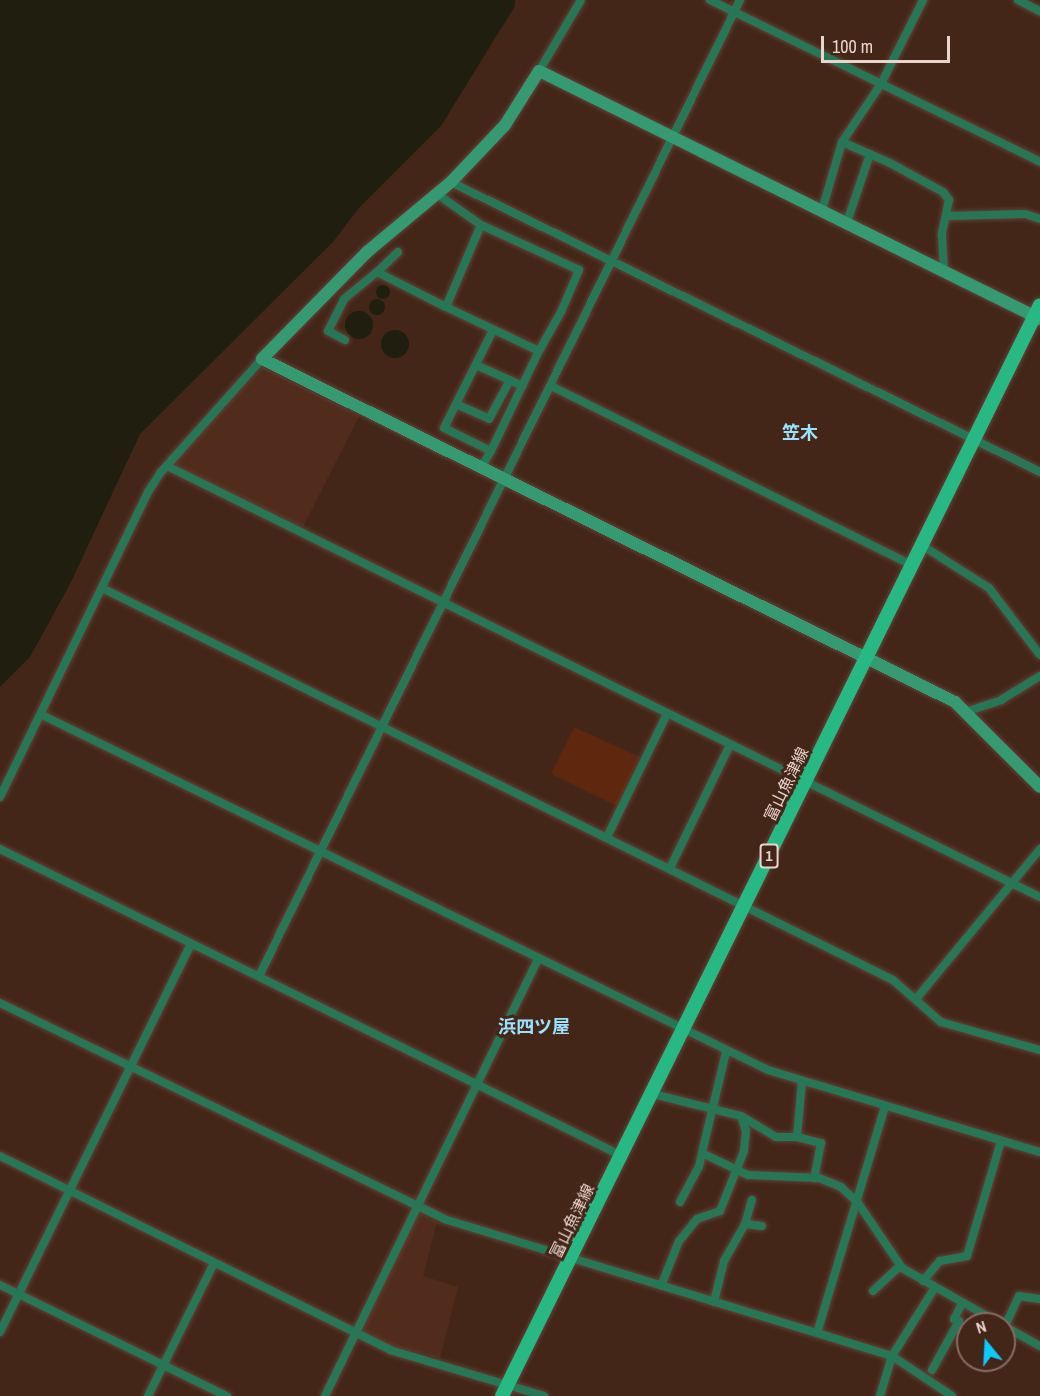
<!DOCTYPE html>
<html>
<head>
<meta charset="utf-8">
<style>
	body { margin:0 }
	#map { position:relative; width:1040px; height:1396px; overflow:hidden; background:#442619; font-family:"Archivo Narrow","Noto Sans JP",sans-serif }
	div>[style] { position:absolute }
	.built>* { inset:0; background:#512c1c }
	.green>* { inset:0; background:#5f270d }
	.water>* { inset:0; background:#201e0e }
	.round { border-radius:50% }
	.roads { filter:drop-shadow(0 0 2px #5f4236) drop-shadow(0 0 2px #5f4236) }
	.street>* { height:8px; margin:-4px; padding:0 4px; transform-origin:4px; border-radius:4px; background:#277757 }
	.secondary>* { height:12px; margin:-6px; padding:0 6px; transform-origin:6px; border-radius:6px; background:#359a72 }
	.primary>* { height:14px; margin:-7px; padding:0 7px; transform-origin:7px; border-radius:7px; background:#28b884 }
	span { translate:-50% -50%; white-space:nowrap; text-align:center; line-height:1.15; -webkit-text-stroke:6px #442619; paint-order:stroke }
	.shield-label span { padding:2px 4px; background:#442619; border:2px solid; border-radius:4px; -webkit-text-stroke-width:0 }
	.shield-label { font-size:15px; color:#ead5cd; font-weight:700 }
	.street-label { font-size:16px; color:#ead5cd }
	.neighbourhood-label { font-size:18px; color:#9be3fd; font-weight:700 }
	.north { position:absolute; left:956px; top:1312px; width:60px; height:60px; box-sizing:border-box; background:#442619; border:2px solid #866c61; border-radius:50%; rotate:342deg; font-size:16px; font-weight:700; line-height:24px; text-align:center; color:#ead5cd }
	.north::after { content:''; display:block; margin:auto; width:21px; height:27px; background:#0ccafa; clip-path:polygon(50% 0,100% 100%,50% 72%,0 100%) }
	.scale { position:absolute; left:821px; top:36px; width:129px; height:27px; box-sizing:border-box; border:3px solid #ead5cd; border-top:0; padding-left:8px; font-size:18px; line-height:21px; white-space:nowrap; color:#ead5cd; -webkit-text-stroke:4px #442619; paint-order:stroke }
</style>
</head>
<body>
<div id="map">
	<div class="built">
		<div style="clip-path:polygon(263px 366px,359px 416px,302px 529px,172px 464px)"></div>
		<div style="clip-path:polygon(419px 1211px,437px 1222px,423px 1276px,458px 1287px,440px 1358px,391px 1346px,362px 1331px)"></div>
	</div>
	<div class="green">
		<div style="clip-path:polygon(574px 727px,640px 757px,617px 806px,551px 774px)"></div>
	</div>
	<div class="water">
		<div style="clip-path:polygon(0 0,515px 0,515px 6px,441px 126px,358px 209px,333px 242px,140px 434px,71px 582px,30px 657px,0 687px)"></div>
		<div class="round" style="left:376px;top:285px;width:14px;height:14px"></div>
		<div class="round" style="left:369px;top:299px;width:16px;height:16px"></div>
		<div class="round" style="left:345px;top:311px;width:28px;height:28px"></div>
		<div class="round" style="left:381px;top:330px;width:28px;height:28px"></div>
	</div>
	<div class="roads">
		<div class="street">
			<div style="left:710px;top:0;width:368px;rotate:26.1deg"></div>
			<div style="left:1018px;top:0;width:25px;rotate:27deg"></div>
			<div style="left:539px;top:71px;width:82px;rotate:-59.4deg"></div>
			<div style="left:842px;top:142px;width:70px;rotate:-56.1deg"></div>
			<div style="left:881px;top:84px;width:94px;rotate:-63.4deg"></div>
			<div style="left:451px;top:182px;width:657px;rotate:26.21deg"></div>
			<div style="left:822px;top:210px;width:71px;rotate:-73.6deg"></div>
			<div style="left:842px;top:142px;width:52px;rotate:23.6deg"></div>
			<div style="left:890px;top:163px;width:60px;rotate:28.7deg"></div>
			<div style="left:943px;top:192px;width:10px;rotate:53deg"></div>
			<div style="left:949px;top:200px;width:35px;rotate:102deg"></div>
			<div style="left:942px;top:234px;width:37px;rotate:87deg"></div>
			<div style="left:948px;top:216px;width:77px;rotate:-1.5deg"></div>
			<div style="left:1025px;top:214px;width:16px;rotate:18deg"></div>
			<div style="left:847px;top:222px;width:72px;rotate:-71.3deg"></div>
			<div style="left:398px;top:252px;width:29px;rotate:136deg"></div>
			<div style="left:377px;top:272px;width:77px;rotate:26.9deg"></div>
			<div style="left:446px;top:307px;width:89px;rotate:-66.9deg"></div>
			<div style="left:481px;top:225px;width:54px;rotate:-144.8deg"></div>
			<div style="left:446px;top:307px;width:103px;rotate:25.3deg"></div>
			<div style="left:539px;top:351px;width:45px;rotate:-60.6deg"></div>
			<div style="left:561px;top:312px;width:46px;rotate:-66.8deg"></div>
			<div style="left:579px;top:270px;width:108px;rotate:-155.3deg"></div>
			<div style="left:345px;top:340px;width:19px;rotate:-152deg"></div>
			<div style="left:328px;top:331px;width:36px;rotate:-63deg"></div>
			<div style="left:344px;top:299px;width:43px;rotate:-39.3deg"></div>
			<div style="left:476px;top:365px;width:51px;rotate:24.1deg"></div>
			<div style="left:551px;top:386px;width:404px;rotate:26.4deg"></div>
			<div style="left:456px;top:404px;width:36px;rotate:24deg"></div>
			<div style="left:489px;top:419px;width:44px;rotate:-61.7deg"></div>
			<div style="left:491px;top:451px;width:111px;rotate:-64.4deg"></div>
			<div style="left:167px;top:466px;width:974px;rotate:26.28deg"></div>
			<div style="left:481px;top:468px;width:20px;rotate:-60deg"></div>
			<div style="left:491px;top:451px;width:52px;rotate:-153.9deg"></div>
			<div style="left:444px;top:428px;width:110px;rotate:-63.4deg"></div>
			<div style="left:923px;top:546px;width:78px;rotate:32.5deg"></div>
			<div style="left:989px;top:588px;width:84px;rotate:52.7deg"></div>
			<div style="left:102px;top:588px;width:883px;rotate:26.36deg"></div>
			<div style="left:893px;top:980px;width:64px;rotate:41.2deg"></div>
			<div style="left:941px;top:1022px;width:103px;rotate:15.8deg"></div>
			<div style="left:965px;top:712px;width:38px;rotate:-18deg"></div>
			<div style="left:1001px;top:700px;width:46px;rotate:-31.6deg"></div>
			<div style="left:42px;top:715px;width:808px;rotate:26.06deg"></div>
			<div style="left:768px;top:1070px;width:284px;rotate:16.8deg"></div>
			<div style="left:0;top:797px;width:339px;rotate:-64.1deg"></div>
			<div style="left:148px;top:492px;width:24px;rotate:-57deg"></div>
			<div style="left:161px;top:472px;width:152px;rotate:-48.2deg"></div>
			<div style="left:607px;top:837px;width:137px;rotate:-64deg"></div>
			<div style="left:0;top:849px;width:694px;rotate:26.27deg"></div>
			<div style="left:670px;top:868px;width:137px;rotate:-64deg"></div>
			<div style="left:259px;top:976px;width:1088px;rotate:-63.76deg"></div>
			<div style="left:916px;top:999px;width:195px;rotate:-50.4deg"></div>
			<div style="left:0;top:1003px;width:494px;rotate:25.9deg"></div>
			<div style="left:444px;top:1219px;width:468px;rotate:17deg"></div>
			<div style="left:892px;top:1356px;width:72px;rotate:33.7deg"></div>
			<div style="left:726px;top:1052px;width:104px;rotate:103.4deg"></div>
			<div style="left:702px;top:1153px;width:51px;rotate:25.6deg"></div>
			<div style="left:748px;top:1175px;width:71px;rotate:2.4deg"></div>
			<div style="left:819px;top:1178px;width:24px;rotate:22deg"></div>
			<div style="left:841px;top:1187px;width:23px;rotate:43deg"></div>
			<div style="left:858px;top:1203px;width:78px;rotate:55.9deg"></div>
			<div style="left:902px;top:1268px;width:114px;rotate:29.5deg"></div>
			<div style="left:653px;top:1094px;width:91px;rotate:14deg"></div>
			<div style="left:741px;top:1116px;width:16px;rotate:72deg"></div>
			<div style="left:746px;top:1131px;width:20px;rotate:96deg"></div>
			<div style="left:744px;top:1151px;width:65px;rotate:111.8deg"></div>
			<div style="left:720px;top:1211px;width:24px;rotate:161deg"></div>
			<div style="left:697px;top:1219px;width:28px;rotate:129deg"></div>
			<div style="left:679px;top:1241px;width:48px;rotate:111.8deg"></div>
			<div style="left:741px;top:1116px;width:41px;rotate:31deg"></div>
			<div style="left:776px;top:1137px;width:21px"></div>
			<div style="left:797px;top:1137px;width:56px;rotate:-84.9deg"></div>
			<div style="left:797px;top:1137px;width:25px;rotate:14deg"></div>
			<div style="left:821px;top:1143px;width:36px;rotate:101deg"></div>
			<div style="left:0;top:1156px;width:436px;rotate:26.4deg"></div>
			<div style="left:390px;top:1350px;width:161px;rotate:16.6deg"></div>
			<div style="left:680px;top:1202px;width:40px;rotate:-62deg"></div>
			<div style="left:699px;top:1167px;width:14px;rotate:-78deg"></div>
			<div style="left:745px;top:1224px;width:17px;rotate:7deg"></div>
			<div style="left:923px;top:1281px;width:26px;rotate:-50deg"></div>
			<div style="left:940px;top:1261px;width:27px;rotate:-10deg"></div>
			<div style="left:967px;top:1256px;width:120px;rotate:-73.5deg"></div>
			<div style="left:0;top:1285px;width:253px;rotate:26.1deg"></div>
			<div style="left:873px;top:1291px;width:37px;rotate:-43deg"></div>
			<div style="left:714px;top:1302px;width:42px;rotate:-76.3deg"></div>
			<div style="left:724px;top:1261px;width:43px;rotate:-60.4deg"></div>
			<div style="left:745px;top:1224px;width:25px;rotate:-74deg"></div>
			<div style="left:1004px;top:1326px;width:41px;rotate:29.1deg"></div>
			<div style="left:1005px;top:1326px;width:33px;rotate:-65deg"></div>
			<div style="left:1019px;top:1296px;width:21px;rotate:8deg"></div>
			<div style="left:0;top:1332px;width:432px;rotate:-63.8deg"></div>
			<div style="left:817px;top:1333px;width:237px;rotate:-73.3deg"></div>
			<div style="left:932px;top:1370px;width:56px;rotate:-61.1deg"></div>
			<div style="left:959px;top:1321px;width:5px;rotate:-158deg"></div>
			<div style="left:954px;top:1319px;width:18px;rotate:-63deg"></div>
			<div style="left:148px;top:1396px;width:148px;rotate:-63.6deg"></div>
			<div style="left:325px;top:1396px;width:485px;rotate:-64deg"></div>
			<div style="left:880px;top:1396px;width:42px;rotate:-73.3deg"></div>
			<div style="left:892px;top:1356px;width:79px;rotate:-57.9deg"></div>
		</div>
		<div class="secondary">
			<div style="left:1040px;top:319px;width:559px;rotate:-153.66deg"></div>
			<div style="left:539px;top:71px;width:64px;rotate:122.2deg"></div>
			<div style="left:505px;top:125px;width:79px;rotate:133.5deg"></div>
			<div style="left:451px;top:182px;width:109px;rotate:140.2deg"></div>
			<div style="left:367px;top:252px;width:150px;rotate:134.5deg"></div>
			<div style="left:262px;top:359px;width:773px;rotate:26.33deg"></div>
			<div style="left:955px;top:702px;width:120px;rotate:45deg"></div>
		</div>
		<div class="primary">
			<div style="left:502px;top:1396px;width:1216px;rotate:-63.75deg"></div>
		</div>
	</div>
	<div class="shield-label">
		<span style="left:769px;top:856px">1</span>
	</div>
	<div class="street-label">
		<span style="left:786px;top:784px;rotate:-64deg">富山魚津線</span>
		<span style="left:572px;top:1221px;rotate:-64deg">富山魚津線</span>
	</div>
	<div class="neighbourhood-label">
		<span style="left:800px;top:433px">笠木</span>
		<span style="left:534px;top:1027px">浜四ツ屋</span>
	</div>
	<div class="north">N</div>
	<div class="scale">100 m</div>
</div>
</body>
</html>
